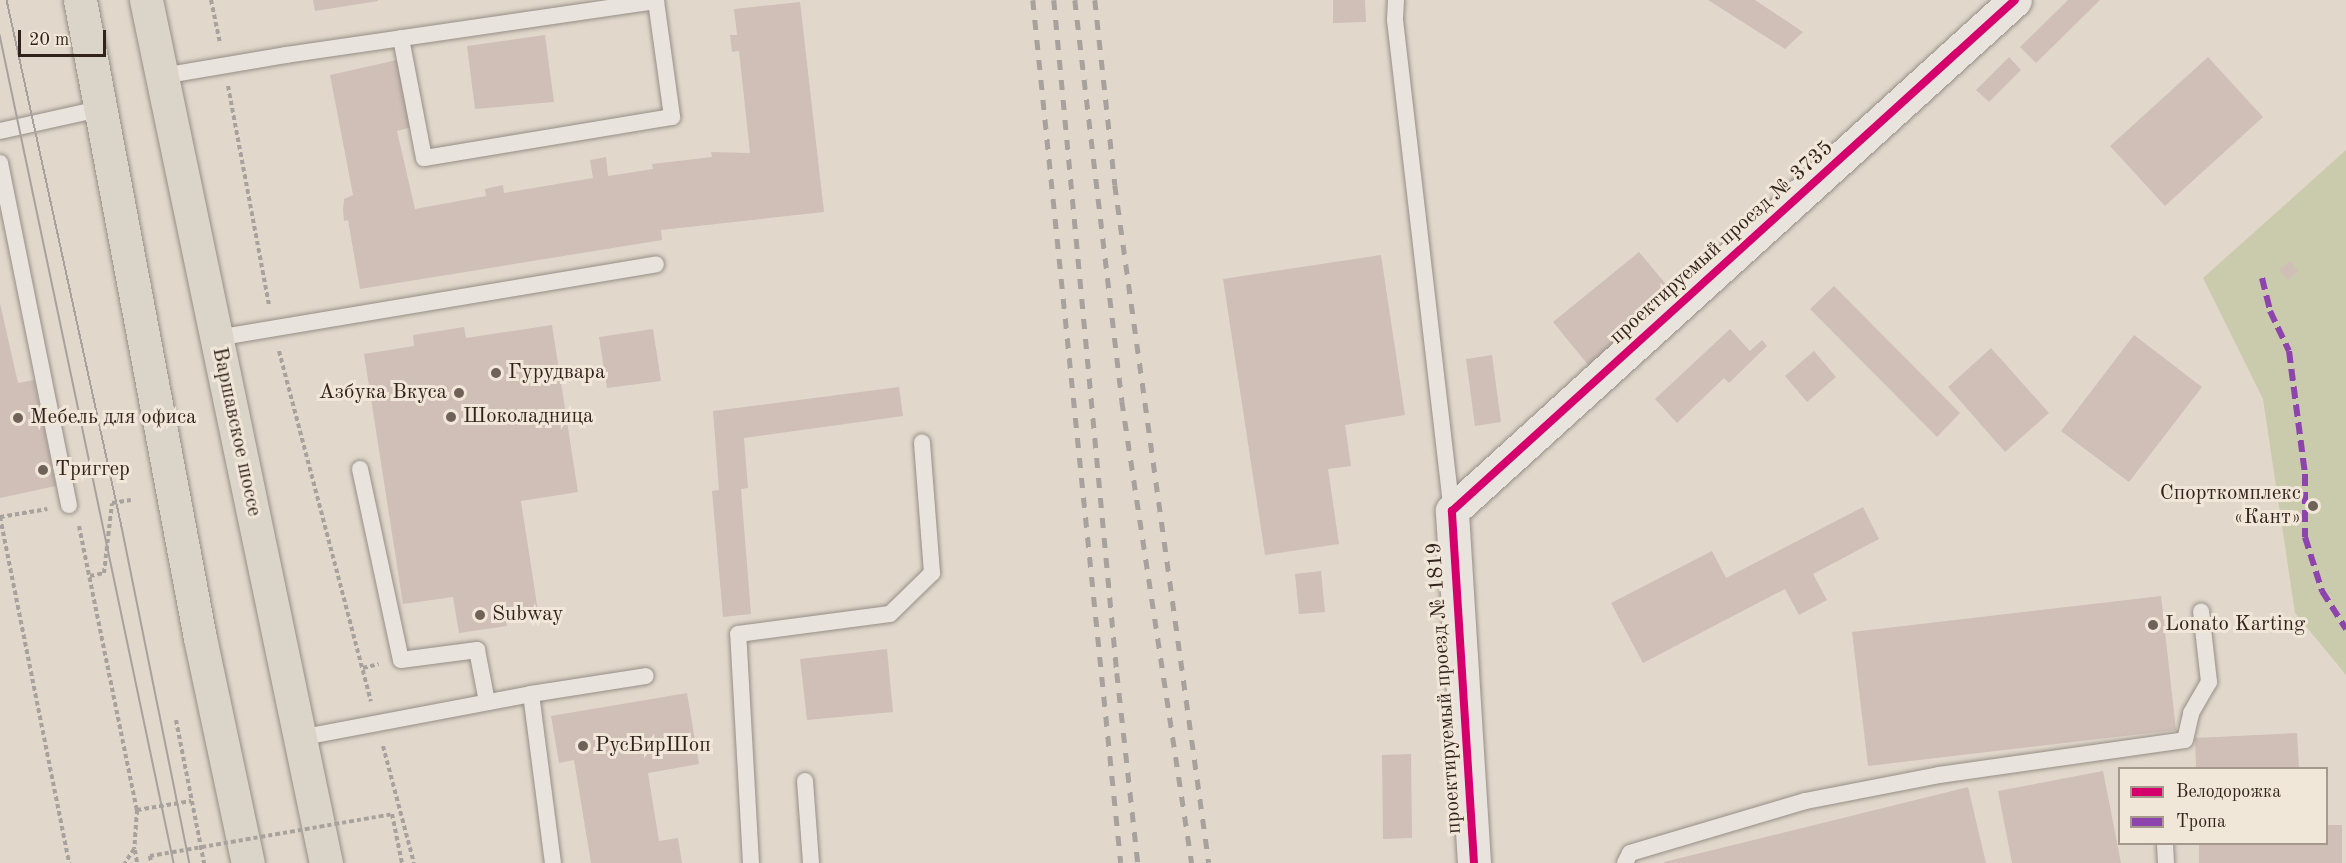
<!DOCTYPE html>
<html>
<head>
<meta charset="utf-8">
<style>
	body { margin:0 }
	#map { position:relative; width:2346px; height:863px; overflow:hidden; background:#e1d8cb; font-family:"Old Standard TT",serif }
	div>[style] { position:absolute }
	.green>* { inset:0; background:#cacaac }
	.building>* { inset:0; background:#cfbfb7 }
	.path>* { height:4px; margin-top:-2px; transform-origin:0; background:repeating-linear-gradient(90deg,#a7a29d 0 4.5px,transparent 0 7.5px) }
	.roads { filter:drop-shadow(0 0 2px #968e86) drop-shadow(0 0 2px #968e86) }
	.lane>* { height:16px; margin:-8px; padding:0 8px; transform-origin:8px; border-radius:8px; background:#e8e3dd }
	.street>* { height:33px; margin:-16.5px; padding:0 16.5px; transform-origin:16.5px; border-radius:16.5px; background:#e8e3dd }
	.primary>* { height:33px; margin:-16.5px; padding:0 16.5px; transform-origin:16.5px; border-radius:16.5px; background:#dbd4c8 }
	.tram>* { height:1.5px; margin:-0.75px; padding:0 0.75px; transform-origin:0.75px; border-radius:0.75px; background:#a7a29d }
	.rail>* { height:4.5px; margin-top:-2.25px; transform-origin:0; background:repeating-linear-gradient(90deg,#a7a29d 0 10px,transparent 0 20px) }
	.path-bridge>* { height:4px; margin-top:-2px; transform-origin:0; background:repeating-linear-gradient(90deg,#a7a29d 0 4.5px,transparent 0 7.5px) }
	.quiet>* { height:6px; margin-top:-3px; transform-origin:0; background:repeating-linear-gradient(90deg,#8e44ad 0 12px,transparent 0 18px) }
	.cycleway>* { height:8px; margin:-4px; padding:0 4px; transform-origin:4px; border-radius:4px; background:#d6006c }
	.dots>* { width:16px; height:16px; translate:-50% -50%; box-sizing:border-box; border:3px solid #f1e7d8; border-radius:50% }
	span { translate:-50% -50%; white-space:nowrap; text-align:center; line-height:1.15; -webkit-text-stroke:6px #f1e7d8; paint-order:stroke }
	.street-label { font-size:21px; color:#32221c }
	.poi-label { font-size:21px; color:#32221c }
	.left { translate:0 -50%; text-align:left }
	.right { translate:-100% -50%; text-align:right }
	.legend { position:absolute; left:2118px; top:767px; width:210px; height:78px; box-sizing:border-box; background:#f1e7d8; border:2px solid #a5988d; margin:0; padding:8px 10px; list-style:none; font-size:18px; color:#32221c }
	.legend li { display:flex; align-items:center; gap:12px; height:30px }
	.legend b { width:30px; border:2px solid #a5988d }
	.scale { position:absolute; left:18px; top:30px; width:88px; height:27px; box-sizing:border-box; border:3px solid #32221c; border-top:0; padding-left:8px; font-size:18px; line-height:21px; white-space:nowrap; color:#32221c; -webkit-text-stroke:4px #f1e7d8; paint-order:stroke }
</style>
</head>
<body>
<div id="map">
	<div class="green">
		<div style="clip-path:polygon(2346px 150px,2346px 675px,2295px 613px,2263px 399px,2203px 278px)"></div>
	</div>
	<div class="building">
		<div style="clip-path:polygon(313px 0,378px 0,378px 1px,315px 11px)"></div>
		<div style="clip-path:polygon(1333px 0,1365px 0,1366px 22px,1333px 23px)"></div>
		<div style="clip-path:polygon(1708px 0,1755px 0,1803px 32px,1785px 49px)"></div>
		<div style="clip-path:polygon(2068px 0,2100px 0,2036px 63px,2020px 47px)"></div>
		<div style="clip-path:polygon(800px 2px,824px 212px,661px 230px,662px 240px,360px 289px,348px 220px,344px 221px,343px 210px,344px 199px,353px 195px,330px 75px,397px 60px,412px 127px,397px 131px,415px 209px,486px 196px,485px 189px,503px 185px,504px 193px,593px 178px,590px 160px,606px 157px,608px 176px,653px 169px,652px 164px,712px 157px,711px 152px,750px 153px,739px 51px,732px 52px,730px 35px,737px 35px,734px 9px)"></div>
		<div style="clip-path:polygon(545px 35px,554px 102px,475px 109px,467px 46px)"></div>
		<div style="clip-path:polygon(2009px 57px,2021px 70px,1989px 102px,1976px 90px)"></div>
		<div style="clip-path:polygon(2208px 57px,2263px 117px,2165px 206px,2110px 146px)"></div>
		<div style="clip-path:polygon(1639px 252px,1675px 295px,1589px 366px,1553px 322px)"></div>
		<div style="clip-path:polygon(1381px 255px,1405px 415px,1345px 425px,1351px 466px,1328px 469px,1339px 544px,1265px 555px,1223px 279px)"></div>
		<div style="clip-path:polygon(2290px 261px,2298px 272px,2287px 280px,2279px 269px)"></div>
		<div style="clip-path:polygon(1834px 286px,1960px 413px,1937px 437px,1810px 309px)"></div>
		<div style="clip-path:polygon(0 303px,18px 383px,34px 380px,56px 486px,0 498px)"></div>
		<div style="clip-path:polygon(552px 325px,578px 492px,521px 501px,538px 611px,505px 616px,507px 626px,459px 633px,453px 597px,403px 604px,364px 354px,414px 346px,413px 335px,464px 327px,466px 338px)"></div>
		<div style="clip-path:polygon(653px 329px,661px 381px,607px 388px,599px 337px)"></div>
		<div style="clip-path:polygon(1730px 329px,1750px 351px,1762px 340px,1767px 346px,1729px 383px,1724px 378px,1677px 423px,1655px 399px)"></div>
		<div style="clip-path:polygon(2134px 335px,2202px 387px,2129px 482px,2061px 431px)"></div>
		<div style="clip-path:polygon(1991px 348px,2049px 413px,2005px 452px,1948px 387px)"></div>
		<div style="clip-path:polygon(1814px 351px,1836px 377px,1807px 402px,1785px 376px)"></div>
		<div style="clip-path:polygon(1492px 355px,1501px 422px,1475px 426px,1466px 359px)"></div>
		<div style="clip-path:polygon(899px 387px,903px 416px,744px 438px,748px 488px,741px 489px,751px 614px,723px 617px,712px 491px,719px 490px,713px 411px)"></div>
		<div style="clip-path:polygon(1863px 507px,1879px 539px,1813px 574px,1827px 600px,1799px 615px,1785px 589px,1643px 663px,1611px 603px,1712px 551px,1726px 578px)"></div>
		<div style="clip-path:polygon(1321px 571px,1325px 612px,1299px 614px,1295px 574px)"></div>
		<div style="clip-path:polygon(2161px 596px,2176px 730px,1868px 766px,1852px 632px)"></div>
		<div style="clip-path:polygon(887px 649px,893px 712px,807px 720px,800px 659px)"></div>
		<div style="clip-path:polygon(687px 693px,699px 764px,648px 773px,659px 841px,678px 838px,682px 863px,591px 863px,574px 760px,559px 763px,551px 716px)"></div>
		<div style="clip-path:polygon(2297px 733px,2299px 768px,2196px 768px,2195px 738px)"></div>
		<div style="clip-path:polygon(1411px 754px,1412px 838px,1383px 839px,1382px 755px)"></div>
		<div style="clip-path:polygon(2103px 771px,2121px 863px,2012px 863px,1998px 791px)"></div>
		<div style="clip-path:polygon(1968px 787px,1986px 863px,1664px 863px,1664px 862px)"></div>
		<div style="clip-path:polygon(2326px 825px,2342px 825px,2342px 863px,2199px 863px,2199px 844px,2326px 844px)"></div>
	</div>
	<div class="path">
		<div style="left:211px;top:0;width:44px;rotate:78.2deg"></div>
		<div style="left:228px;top:86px;width:224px;rotate:79.4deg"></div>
		<div style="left:279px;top:351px;width:362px;rotate:75.3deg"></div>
		<div style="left:0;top:517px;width:48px;rotate:-9.7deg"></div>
		<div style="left:0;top:517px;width:353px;rotate:78.7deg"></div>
		<div style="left:79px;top:526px;width:290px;rotate:78.5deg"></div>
		<div style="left:137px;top:810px;width:39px;rotate:94deg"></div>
		<div style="left:134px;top:849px;width:17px;rotate:123deg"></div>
		<div style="left:90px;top:576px;width:14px;rotate:-12deg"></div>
		<div style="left:104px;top:573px;width:70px;rotate:-83.5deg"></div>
		<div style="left:112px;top:503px;width:19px;rotate:-9deg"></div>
		<div style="left:363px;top:668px;width:16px;rotate:-14deg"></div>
		<div style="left:176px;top:720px;width:146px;rotate:78.9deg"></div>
		<div style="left:383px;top:746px;width:121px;rotate:75.2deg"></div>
		<div style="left:137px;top:810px;width:55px;rotate:-9.5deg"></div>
		<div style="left:392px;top:814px;width:50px;rotate:78.5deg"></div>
		<div style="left:135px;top:850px;width:13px;rotate:81deg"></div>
		<div style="left:150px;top:856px;width:7px;rotate:82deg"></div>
	</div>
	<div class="roads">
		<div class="lane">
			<div style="left:1396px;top:0;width:20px;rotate:93deg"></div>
			<div style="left:1395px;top:20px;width:494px;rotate:83.4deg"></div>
			<div style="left:162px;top:76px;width:126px;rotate:-9.6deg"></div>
			<div style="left:286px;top:55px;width:374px;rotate:-8.3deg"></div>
			<div style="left:656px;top:1px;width:117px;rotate:82.1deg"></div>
			<div style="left:672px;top:117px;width:251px;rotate:170.6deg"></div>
			<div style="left:424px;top:158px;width:122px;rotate:-100.9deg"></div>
			<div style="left:0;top:131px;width:101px;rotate:-12.5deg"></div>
			<div style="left:0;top:163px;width:349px;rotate:78.6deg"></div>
			<div style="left:216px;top:338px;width:446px;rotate:-9.5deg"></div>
			<div style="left:360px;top:469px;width:195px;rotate:77.9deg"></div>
			<div style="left:401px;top:660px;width:77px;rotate:-7.5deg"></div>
			<div style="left:477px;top:650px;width:53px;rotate:79.1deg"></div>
			<div style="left:531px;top:694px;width:116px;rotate:-8.9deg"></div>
			<div style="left:299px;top:738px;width:236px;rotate:-10.7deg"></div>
			<div style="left:531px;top:694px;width:170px;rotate:82.6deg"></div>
			<div style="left:805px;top:781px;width:82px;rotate:85.8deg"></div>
			<div style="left:2165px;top:844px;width:19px;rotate:87deg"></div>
			<div style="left:751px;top:863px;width:229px;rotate:-93.2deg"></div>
			<div style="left:738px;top:634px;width:153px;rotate:-7.5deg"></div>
			<div style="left:890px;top:614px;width:59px;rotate:-44.3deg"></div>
			<div style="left:932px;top:573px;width:131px;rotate:-94.4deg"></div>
			<div style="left:1625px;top:863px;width:11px;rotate:-63deg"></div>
			<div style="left:1630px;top:853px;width:183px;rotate:-16.5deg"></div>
			<div style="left:1805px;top:801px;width:136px;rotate:-11deg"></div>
			<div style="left:1939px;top:775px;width:248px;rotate:-8.1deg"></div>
			<div style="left:2185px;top:740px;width:28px;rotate:-77deg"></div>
			<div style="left:2191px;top:713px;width:36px;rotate:-60deg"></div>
			<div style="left:2209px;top:682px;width:71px;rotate:-96.4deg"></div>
		</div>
		<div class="street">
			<div style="left:1474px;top:863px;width:353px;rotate:-93.6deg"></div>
			<div style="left:1452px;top:511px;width:760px;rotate:-42.23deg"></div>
		</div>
		<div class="primary">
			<div style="left:80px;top:0;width:649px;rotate:79.35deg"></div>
			<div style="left:200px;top:638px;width:230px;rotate:78deg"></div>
			<div style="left:146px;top:0;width:882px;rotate:78.22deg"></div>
		</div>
	</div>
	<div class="tram">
		<div style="left:7px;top:0;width:539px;rotate:77.69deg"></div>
		<div style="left:122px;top:527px;width:343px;rotate:78.6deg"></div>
		<div style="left:0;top:35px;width:846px;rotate:78.13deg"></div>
	</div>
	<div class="rail">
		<div style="left:1033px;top:0;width:867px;rotate:84.18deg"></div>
		<div style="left:1054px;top:0;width:676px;rotate:84.65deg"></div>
		<div style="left:1117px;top:673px;width:191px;rotate:83.7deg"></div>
		<div style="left:1075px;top:0;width:404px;rotate:83.3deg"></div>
		<div style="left:1122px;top:401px;width:467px;rotate:81.4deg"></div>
		<div style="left:1095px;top:0;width:186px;rotate:83.8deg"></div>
		<div style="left:1115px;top:185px;width:684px;rotate:82.11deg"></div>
	</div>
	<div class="path-bridge">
		<div style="left:150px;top:856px;width:246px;rotate:-9.8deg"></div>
	</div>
	<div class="quiet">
		<div style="left:2262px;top:278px;width:34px;rotate:76deg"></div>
		<div style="left:2270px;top:311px;width:44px;rotate:64.6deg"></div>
		<div style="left:2289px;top:351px;width:124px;rotate:82.6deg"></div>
		<div style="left:2305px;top:474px;width:63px;rotate:90deg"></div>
		<div style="left:2305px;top:537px;width:57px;rotate:72.5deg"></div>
		<div style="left:2322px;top:591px;width:45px;rotate:57.7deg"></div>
	</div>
	<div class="cycleway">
		<div style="left:1474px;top:863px;width:353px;rotate:-93.6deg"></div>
		<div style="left:1452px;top:511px;width:760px;rotate:-42.23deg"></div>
	</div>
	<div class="dots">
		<div style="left:496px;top:373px;background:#6f6259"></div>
		<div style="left:459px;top:393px;background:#6f6259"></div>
		<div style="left:451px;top:417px;background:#6f6259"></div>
		<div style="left:18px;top:418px;background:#6f6259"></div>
		<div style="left:43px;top:470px;background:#6f6259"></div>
		<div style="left:2313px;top:506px;background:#6f6259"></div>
		<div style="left:480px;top:615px;background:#6f6259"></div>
		<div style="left:2153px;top:625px;background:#6f6259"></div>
		<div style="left:583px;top:746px;background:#6f6259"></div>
	</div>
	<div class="street-label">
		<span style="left:1722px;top:243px;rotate:-42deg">проектируемый проезд № 3735</span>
		<span style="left:236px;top:432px;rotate:78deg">Варшавское шоссе</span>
		<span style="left:1445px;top:688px;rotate:-94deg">проектируемый проезд № 1819</span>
	</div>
	<div class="poi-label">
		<span class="left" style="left:508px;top:373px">Гурудвара</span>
		<span class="right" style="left:447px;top:393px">Азбука Вкуса</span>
		<span class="left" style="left:463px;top:417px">Шоколадница</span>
		<span class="left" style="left:30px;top:418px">Мебель для офиса</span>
		<span class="left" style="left:55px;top:470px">Триггер</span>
		<span class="right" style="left:2301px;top:506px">Спорткомплекс<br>«Кант»</span>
		<span class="left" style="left:492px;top:615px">Subway</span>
		<span class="left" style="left:2165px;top:625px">Lonato Karting</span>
		<span class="left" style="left:595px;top:746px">РусБирШоп</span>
	</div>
	<ul class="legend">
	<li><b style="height:8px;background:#d6006c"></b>Велодорожка</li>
	<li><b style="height:8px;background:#8e44ad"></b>Тропа</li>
	</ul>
	<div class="scale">20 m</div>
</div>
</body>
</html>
